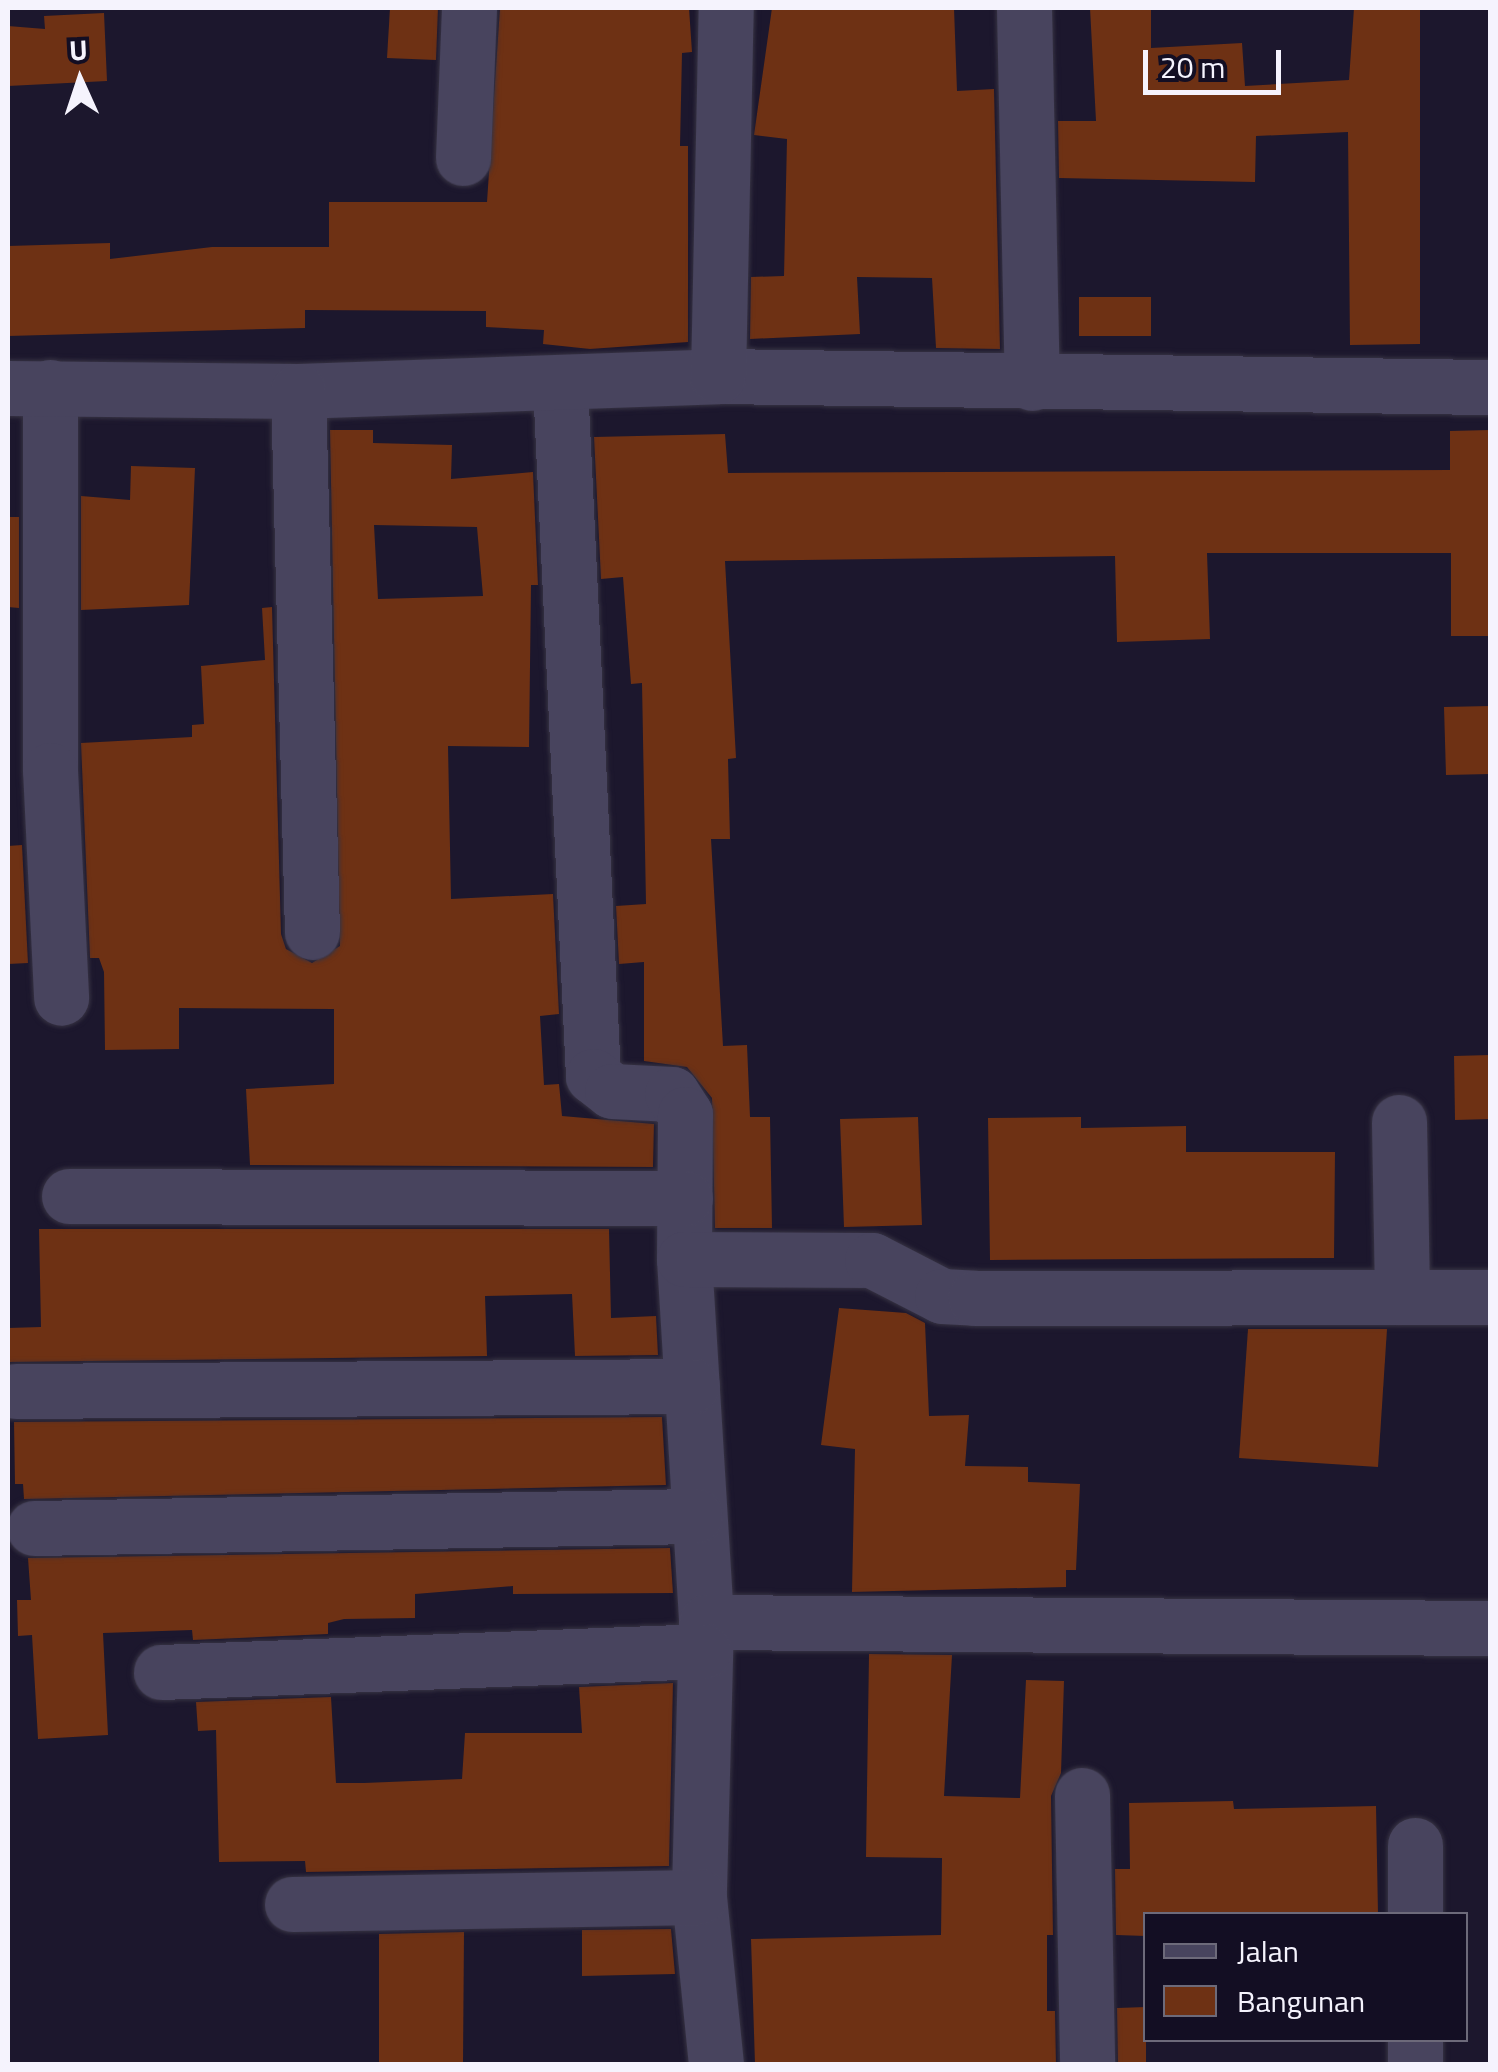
<!DOCTYPE html>
<html>
<head>
<meta charset="utf-8">
<style>
	body { margin:0 }
	#map { position:relative; width:1498px; height:2072px; overflow:hidden; background:#1c172d; font-family:"Titillium Web",sans-serif }
	div>[style] { position:absolute }
	.building>* { inset:0; background:#6e3114 }
	.roads { filter:drop-shadow(0 0 2px #373343) drop-shadow(0 0 2px #373343) }
	.minor>* { height:55px; margin:-27.5px; padding:0 27.5px; transform-origin:27.5px; border-radius:27.5px; background:#48445e }
	span { translate:-50% -50%; white-space:nowrap; text-align:center; line-height:1.15; -webkit-text-stroke:8px #130e23; paint-order:stroke }
	.frame { position:absolute; inset:0; border:10px solid #f5f3fd; pointer-events:none }
	.legend { position:absolute; left:1143px; top:1912px; width:325px; height:130px; box-sizing:border-box; background:#130e23; border:2px solid #6d6a7a; margin:0; padding:12px 18px; list-style:none; font-size:30px; color:#f5f3fd }
	.legend li { display:flex; align-items:center; gap:20px; height:50px }
	.legend b { width:50px; border:2px solid #6d6a7a }
	.north { position:absolute; left:30px; top:30px; width:100px; height:100px; -webkit-text-stroke:8px #130e23; paint-order:stroke; rotate:357deg; font-size:28px; font-weight:700; line-height:40px; text-align:center; color:#f5f3fd }
	.north::after { content:''; display:block; margin:auto; width:35px; height:45px; background:#f5f3fd; clip-path:polygon(50% 0,100% 100%,50% 72%,0 100%) }
	.scale { position:absolute; left:1143px; top:50px; width:138px; height:45px; box-sizing:border-box; border:5px solid #f5f3fd; border-top:0; padding-left:12px; font-size:30px; line-height:35px; white-space:nowrap; color:#f5f3fd; -webkit-text-stroke:8px #130e23; paint-order:stroke }
</style>
</head>
<body>
<div id="map">
	<div class="building">
		<div style="clip-path:polygon(390px 8px,438px 8px,436px 60px,387px 58px)"></div>
		<div style="clip-path:polygon(500px 8px,689px 8px,692px 52px,682px 53px,680px 146px,688px 146px,688px 342px,590px 349px,543px 344px,544px 330px,486px 327px,486px 311px,305px 310px,305px 328px,8px 336px,8px 246px,110px 243px,110px 259px,212px 247px,329px 247px,329px 202px,487px 202px)"></div>
		<div style="clip-path:polygon(772px 8px,954px 8px,957px 91px,994px 89px,1000px 349px,936px 348px,932px 278px,857px 277px,860px 334px,750px 339px,751px 277px,784px 276px,787px 139px,754px 135px)"></div>
		<div style="clip-path:polygon(1090px 8px,1151px 8px,1151px 48px,1242px 43px,1245px 86px,1349px 80px,1354px 8px,1420px 8px,1420px 344px,1350px 345px,1348px 132px,1256px 136px,1255px 182px,1059px 178px,1058px 121px,1096px 121px)"></div>
		<div style="clip-path:polygon(104px 13px,107px 81px,8px 86px,8px 26px,45px 29px,44px 16px)"></div>
		<div style="clip-path:polygon(1079px 297px,1151px 297px,1151px 336px,1079px 336px)"></div>
		<div style="clip-path:polygon(evenodd,330px 430px,373px 430px,373px 443px,452px 445px,451px 479px,533px 472px,538px 585px,531px 585px,529px 747px,448px 746px,451px 899px,553px 894px,559px 1014px,540px 1016px,544px 1085px,559px 1084px,562px 1116px,654px 1124px,653px 1167px,250px 1165px,246px 1089px,334px 1084px,334px 1009px,179px 1008px,179px 1049px,105px 1050px,104px 972px,99px 958px,90px 958px,81px 743px,192px 737px,192px 725px,204px 724px,201px 666px,265px 660px,262px 608px,272px 607px,281px 934px,286px 949px,312px 963px,340px 946px,330px 430px,374px 525px,477px 527px,483px 596px,378px 599px,374px 525px)"></div>
		<div style="clip-path:polygon(1490px 430px,1490px 636px,1451px 636px,1451px 553px,1207px 553px,1210px 639px,1117px 642px,1115px 556px,725px 561px,736px 758px,728px 759px,730px 839px,711px 839px,723px 1046px,747px 1045px,750px 1117px,770px 1117px,772px 1228px,715px 1228px,712px 1098px,687px 1067px,644px 1061px,644px 962px,619px 964px,616px 906px,646px 904px,642px 683px,631px 684px,623px 577px,601px 579px,594px 437px,725px 434px,728px 473px,1450px 470px,1450px 431px)"></div>
		<div style="clip-path:polygon(131px 466px,195px 468px,189px 605px,81px 610px,81px 496px,130px 500px)"></div>
		<div style="clip-path:polygon(8px 517px,19px 517px,19px 608px,8px 607px)"></div>
		<div style="clip-path:polygon(1490px 706px,1490px 774px,1446px 775px,1444px 707px)"></div>
		<div style="clip-path:polygon(22px 845px,28px 963px,8px 964px,8px 846px)"></div>
		<div style="clip-path:polygon(1490px 1055px,1490px 1119px,1455px 1120px,1454px 1056px)"></div>
		<div style="clip-path:polygon(918px 1117px,922px 1225px,844px 1227px,840px 1119px)"></div>
		<div style="clip-path:polygon(1081px 1117px,1081px 1128px,1186px 1126px,1186px 1152px,1335px 1152px,1334px 1258px,990px 1260px,988px 1118px)"></div>
		<div style="clip-path:polygon(39px 1229px,609px 1229px,611px 1318px,656px 1316px,658px 1355px,575px 1356px,572px 1294px,485px 1296px,487px 1356px,8px 1362px,8px 1328px,41px 1327px)"></div>
		<div style="clip-path:polygon(839px 1308px,906px 1313px,925px 1323px,929px 1416px,969px 1415px,965px 1466px,1028px 1467px,1028px 1482px,1080px 1484px,1076px 1570px,1066px 1570px,1066px 1587px,852px 1592px,855px 1449px,821px 1445px)"></div>
		<div style="clip-path:polygon(1248px 1329px,1387px 1329px,1378px 1467px,1239px 1458px)"></div>
		<div style="clip-path:polygon(662px 1417px,666px 1485px,24px 1499px,23px 1484px,15px 1484px,14px 1422px)"></div>
		<div style="clip-path:polygon(670px 1548px,673px 1593px,513px 1594px,513px 1586px,415px 1594px,415px 1618px,344px 1619px,328px 1623px,328px 1634px,193px 1640px,192px 1630px,103px 1633px,108px 1735px,38px 1739px,32px 1635px,18px 1636px,17px 1600px,31px 1600px,28px 1558px)"></div>
		<div style="clip-path:polygon(869px 1654px,952px 1655px,944px 1796px,1020px 1798px,1026px 1680px,1064px 1681px,1061px 1773px,1051px 1796px,1053px 1935px,1047px 1935px,1047px 2011px,1055px 2011px,1056px 2064px,755px 2064px,751px 1939px,941px 1935px,942px 1858px,866px 1857px)"></div>
		<div style="clip-path:polygon(673px 1683px,669px 1866px,306px 1872px,305px 1861px,219px 1862px,216px 1730px,198px 1731px,196px 1702px,331px 1697px,336px 1783px,364px 1783px,462px 1779px,465px 1733px,582px 1733px,579px 1687px)"></div>
		<div style="clip-path:polygon(1233px 1801px,1234px 1809px,1376px 1806px,1378px 1914px,1146px 1914px,1146px 1936px,1116px 1935px,1115px 1869px,1130px 1869px,1129px 1803px)"></div>
		<div style="clip-path:polygon(671px 1929px,675px 1974px,582px 1976px,582px 1930px)"></div>
		<div style="clip-path:polygon(464px 1932px,463px 2062px,379px 2062px,379px 1934px)"></div>
		<div style="clip-path:polygon(1146px 2007px,1146px 2064px,1118px 2064px,1117px 2008px)"></div>
	</div>
	<div class="roads">
		<div class="minor">
			<div style="left:1024px;top:8px;width:375px;rotate:88.8deg"></div>
			<div style="left:463px;top:158px;width:150px;rotate:-87.7deg"></div>
			<div style="left:718px;top:376px;width:772px;rotate:0.82deg"></div>
			<div style="left:560px;top:384px;width:693px;rotate:87.27deg"></div>
			<div style="left:593px;top:1076px;width:24px;rotate:38deg"></div>
			<div style="left:612px;top:1091px;width:60px;rotate:2.9deg"></div>
			<div style="left:672px;top:1094px;width:24px;rotate:57deg"></div>
			<div style="left:685px;top:1114px;width:145px;rotate:90.4deg"></div>
			<div style="left:684px;top:1259px;width:364px;rotate:86.5deg"></div>
			<div style="left:706px;top:1622px;width:275px;rotate:91.5deg"></div>
			<div style="left:699px;top:1897px;width:168px;rotate:84.2deg"></div>
			<div style="left:50px;top:387px;width:383px;rotate:90deg"></div>
			<div style="left:50px;top:770px;width:228px;rotate:87.2deg"></div>
			<div style="left:8px;top:388px;width:290px;rotate:0.6deg"></div>
			<div style="left:298px;top:391px;width:420px;rotate:-2deg"></div>
			<div style="left:718px;top:376px;width:368px;rotate:-88.8deg"></div>
			<div style="left:298px;top:391px;width:541px;rotate:88.52deg"></div>
			<div style="left:1399px;top:1122px;width:175px;rotate:89deg"></div>
			<div style="left:69px;top:1196px;width:616px;rotate:0.19deg"></div>
			<div style="left:684px;top:1259px;width:188px;rotate:0.3deg"></div>
			<div style="left:872px;top:1260px;width:79px;rotate:27.2deg"></div>
			<div style="left:942px;top:1296px;width:33px;rotate:3deg"></div>
			<div style="left:975px;top:1298px;width:515px;rotate:-0.11deg"></div>
			<div style="left:16px;top:1391px;width:676px;rotate:-0.42deg"></div>
			<div style="left:34px;top:1528px;width:661px;rotate:-1.04deg"></div>
			<div style="left:706px;top:1622px;width:784px;rotate:0.44deg"></div>
			<div style="left:161px;top:1672px;width:543px;rotate:-2.21deg"></div>
			<div style="left:1082px;top:1795px;width:269px;rotate:88.9deg"></div>
			<div style="left:292px;top:1904px;width:407px;rotate:-1deg"></div>
			<div style="left:1415px;top:1914px;width:69px;rotate:-90deg"></div>
			<div style="left:1415px;top:2064px;width:24px;rotate:-90deg"></div>
		</div>
	</div>
	<div class="frame"></div>
	<ul class="legend">
	<li><b style="height:12px;background:#48445e"></b>Jalan</li>
	<li><b style="height:28px;background:#6e3114"></b>Bangunan</li>
	</ul>
	<div class="north">U</div>
	<div class="scale">20 m</div>
</div>
</body>
</html>
